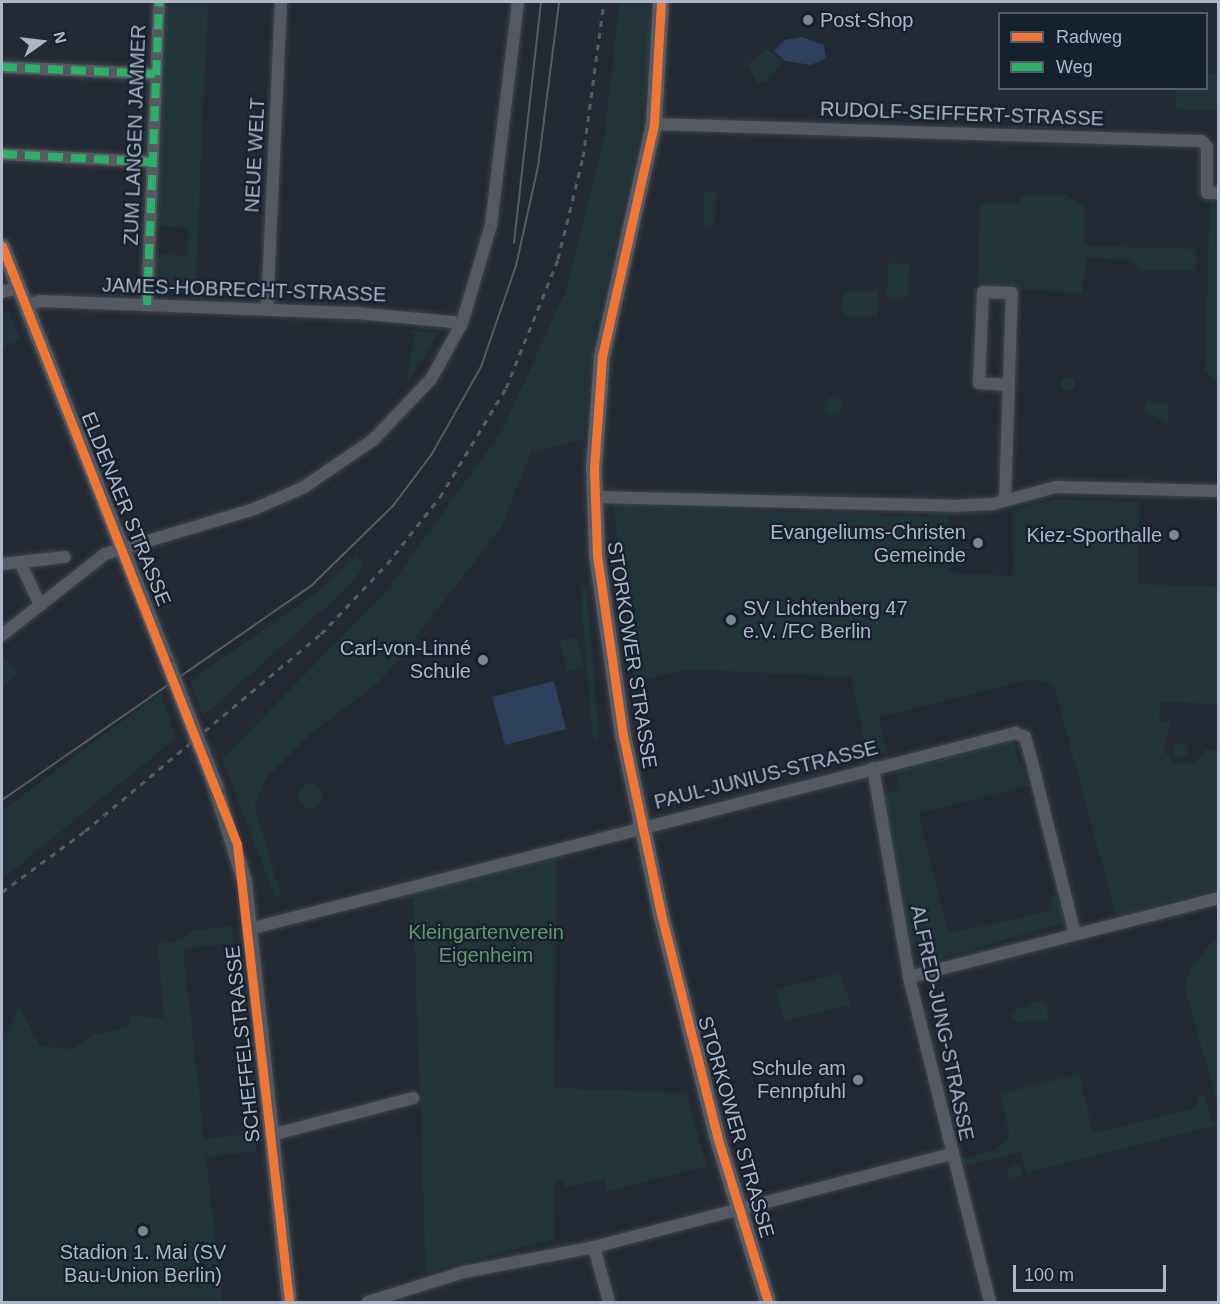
<!DOCTYPE html>
<html>
<head>
<meta charset="utf-8">
<style>
	body { margin:0 }
	#map { position:relative; width:1220px; height:1304px; overflow:hidden; background:#242a33; font-family:Helvetica,sans-serif }
	div>[style] { position:absolute }
	.green>* { inset:0; background:#213539 }
	.round { border-radius:50% }
	.water>* { inset:0; background:#2d405c }
	.roads { filter:drop-shadow(0 0 2px #40444b) drop-shadow(0 0 2px #40444b) }
	.minor>* { height:12px; margin:-6px; padding:0 6px; transform-origin:6px; border-radius:6px; background:#545962 }
	.tertiary>* { height:15px; margin:-7.5px; padding:0 7.5px; transform-origin:7.5px; border-radius:7.5px; background:#545962 }
	.secondary>* { height:16px; margin:-8px; padding:0 8px; transform-origin:8px; border-radius:8px; background:#575d66 }
	.tram>* { height:1.5px; margin:-0.75px; padding:0 0.75px; transform-origin:0.75px; border-radius:0.75px; background:#575c64 }
	.rail>* { height:3px; margin-top:-1.5px; transform-origin:0; background:repeating-linear-gradient(90deg,#575c64 0 6px,transparent 0 12px) }
	.bridges { filter:drop-shadow(0 0 2px #40444b) drop-shadow(0 0 2px #40444b) }
	.tertiary-bridge>* { height:15px; margin:-7.5px; padding:0 7.5px; transform-origin:7.5px; border-radius:7.5px; background:#545962 }
	.quiet>* { height:8px; margin-top:-4px; transform-origin:0; background:repeating-linear-gradient(90deg,#2db169 0 15px,transparent 0 23px) }
	.cycleway>* { height:9px; margin:-4.5px; padding:0 4.5px; transform-origin:4.5px; border-radius:4.5px; background:#f07635 }
	.dots>* { width:16px; height:16px; translate:-50% -50%; box-sizing:border-box; border:3px solid #17202d; border-radius:50% }
	span { translate:-50% -50%; white-space:nowrap; text-align:center; line-height:1.15; -webkit-text-stroke:4.5px #17202d; paint-order:stroke }
	.poi-label { font-size:20px; color:#acb6c6 }
	.left { translate:0 -50%; text-align:left }
	.right { translate:-100% -50%; text-align:right }
	.street-label { font-size:20px; color:#acb6c6 }
	.park-label { font-size:20px; color:#61986e }
	.frame { position:absolute; inset:0; border:3px solid #acb6c6; pointer-events:none }
	.legend { position:absolute; left:998px; top:12px; width:210px; height:78px; box-sizing:border-box; background:#17202d; border:2px solid #535c6a; margin:0; padding:8px 10px; list-style:none; font-size:18px; color:#acb6c6 }
	.legend li { display:flex; align-items:center; gap:12px; height:30px }
	.legend b { width:30px; border:2px solid #535c6a }
	.north { position:absolute; left:12px; top:12px; width:60px; height:60px; -webkit-text-stroke:4px #17202d; paint-order:stroke; rotate:76deg; font-size:16px; font-weight:700; line-height:24px; text-align:center; color:#acb6c6 }
	.north::after { content:''; display:block; margin:auto; width:21px; height:27px; background:#acb6c6; clip-path:polygon(50% 0,100% 100%,50% 72%,0 100%) }
	.scale { position:absolute; left:1013px; top:1265px; width:153px; height:27px; box-sizing:border-box; border:3px solid #acb6c6; border-top:0; padding-left:8px; font-size:18px; line-height:21px; white-space:nowrap; color:#acb6c6; -webkit-text-stroke:4px #17202d; paint-order:stroke }
</style>
</head>
<body>
<div id="map">
	<div class="green">
		<div style="clip-path:polygon(166px 2px,208px 2px,195px 293px,153px 291px,155px 254px,187px 256px,189px 228px,156px 226px)"></div>
		<div style="clip-path:polygon(620px 2px,650px 2px,648px 64px,638px 144px,594px 333px,583px 440px,531px 451px,502px 526px,400px 658px,377px 684px,310px 734px,267px 777px,254px 806px,281px 895px,275px 896px,222px 759px,385px 593px,502px 431px,566px 290px,604px 138px)"></div>
		<div style="clip-path:polygon(766px 49px,785px 61px,767px 81px,757px 83px,748px 64px)"></div>
		<div style="clip-path:polygon(1207px 74px,1218px 75px,1218px 110px,1175px 109px,1176px 89px,1206px 88px)"></div>
		<div style="clip-path:polygon(704px 192px,716px 192px,715px 225px,704px 225px)"></div>
		<div style="clip-path:polygon(1020px 195px,1066px 195px,1076px 201px,1084px 207px,1084px 246px,1196px 249px,1196px 271px,1140px 269px,1132px 260px,1086px 258px,1082px 293px,978px 287px,980px 204px,1019px 203px)"></div>
		<div style="clip-path:polygon(1218px 199px,1218px 383px,1205px 370px,1210px 201px)"></div>
		<div style="clip-path:polygon(888px 263px,909px 264px,908px 297px,887px 297px)"></div>
		<div style="clip-path:polygon(843px 291px,878px 291px,878px 317px,842px 316px)"></div>
		<div style="clip-path:polygon(2px 311px,9px 312px,20px 340px,2px 347px)"></div>
		<div style="clip-path:polygon(406px 331px,440px 332px,406px 383px,415px 335px)"></div>
		<div class="round" style="left:1061px;top:377px;width:14px;height:14px"></div>
		<div class="round" style="left:824px;top:397px;width:18px;height:18px"></div>
		<div style="clip-path:polygon(1146px 403px,1169px 403px,1168px 423px,1145px 411px)"></div>
		<div style="clip-path:polygon(1054px 499px,1140px 502px,1137px 584px,1218px 587px,1218px 704px,1160px 702px,1159px 721px,1170px 722px,1164px 751px,1175px 764px,1196px 764px,1205px 750px,1218px 750px,1218px 890px,1116px 915px,1054px 685px,1031px 679px,878px 717px,887px 755px,879px 749px,867px 752px,851px 677px,686px 669px,634px 682px,614px 505px,929px 517px,930px 512px,949px 513px,947px 572px,1009px 576px,1013px 574px,1012px 511px)"></div>
		<div style="clip-path:polygon(358px 554px,363px 568px,347px 588px,203px 716px,190px 681px,318px 592px)"></div>
		<div style="clip-path:polygon(586px 584px,599px 739px,593px 739px,580px 585px)"></div>
		<div style="clip-path:polygon(576px 637px,584px 666px,567px 671px,560px 641px)"></div>
		<div style="clip-path:polygon(3px 656px,18px 675px,2px 688px,2px 657px)"></div>
		<div style="clip-path:polygon(160px 693px,176px 738px,2px 879px,2px 811px)"></div>
		<div style="clip-path:polygon(1012px 741px,1029px 785px,918px 813px,948px 934px,1053px 910px,1051px 898px,1057px 896px,1064px 922px,923px 964px,918px 946px,909px 948px,883px 795px,900px 790px,895px 771px)"></div>
		<div class="round" style="left:1174px;top:743px;width:14px;height:14px"></div>
		<div class="round" style="left:299px;top:784px;width:24px;height:24px"></div>
		<div style="clip-path:polygon(557px 853px,554px 1088px,686px 1093px,706px 1166px,608px 1191px,604px 1178px,564px 1188px,562px 1180px,554px 1181px,555px 1239px,426px 1272px,413px 890px)"></div>
		<div style="clip-path:polygon(231px 926px,233px 943px,183px 949px,204px 1139px,254px 1133px,256px 1151px,206px 1157px,222px 1302px,2px 1302px,2px 1043px,19px 1005px,40px 1046px,71px 1049px,93px 1035px,130px 1026px,131px 1016px,164px 1018px,158px 944px,182px 940px,193px 931px)"></div>
		<div style="clip-path:polygon(1218px 935px,1218px 1104px,1185px 989px,1189px 971px)"></div>
		<div style="clip-path:polygon(840px 974px,851px 1005px,784px 1021px,776px 989px)"></div>
		<div style="clip-path:polygon(1036px 1001px,1045px 1003px,1049px 1020px,1012px 1022px,1010px 1012px)"></div>
		<div style="clip-path:polygon(1079px 1074px,1093px 1134px,1198px 1107px,1196px 1097px,1204px 1095px,1211px 1122px,1218px 1121px,1218px 1125px,1027px 1173px,1020px 1152px,964px 1166px,962px 1159px,993px 1151px,1010px 1136px,1000px 1094px)"></div>
		<div class="round" style="left:1008px;top:1164px;width:14px;height:14px"></div>
	</div>
	<div class="water">
		<div style="clip-path:polygon(802px 37px,824px 45px,826px 58px,811px 65px,785px 61px,774px 51px,784px 40px)"></div>
		<div style="clip-path:polygon(554px 681px,566px 729px,505px 745px,492px 697px)"></div>
	</div>
	<div class="roads">
		<div class="minor">
			<div style="left:2px;top:67px;width:154px;rotate:2.6deg"></div>
			<div style="left:654px;top:124px;width:548px;rotate:1.78deg"></div>
			<div style="left:1202px;top:141px;width:8px;rotate:50deg"></div>
			<div style="left:1207px;top:147px;width:46px;rotate:90deg"></div>
			<div style="left:1207px;top:193px;width:11px"></div>
			<div style="left:2px;top:154px;width:151px;rotate:3deg"></div>
			<div style="left:2px;top:292px;width:16px;rotate:-14deg"></div>
			<div style="left:25px;top:305px;width:16px;rotate:-14deg"></div>
			<div style="left:41px;top:301px;width:316px;rotate:2.2deg"></div>
			<div style="left:357px;top:313px;width:105px;rotate:5.4deg"></div>
			<div style="left:147px;top:305px;width:303px;rotate:-87.7deg"></div>
			<div style="left:267px;top:310px;width:308px;rotate:-87.4deg"></div>
			<div style="left:594px;top:497px;width:358px;rotate:1.4deg"></div>
			<div style="left:952px;top:506px;width:41px;rotate:-2.8deg"></div>
			<div style="left:993px;top:504px;width:65px;rotate:-15.1deg"></div>
			<div style="left:1056px;top:487px;width:162px;rotate:1.4deg"></div>
			<div style="left:1005px;top:500px;width:207px;rotate:-88.1deg"></div>
			<div style="left:1012px;top:293px;width:29px;rotate:-178deg"></div>
			<div style="left:983px;top:292px;width:91px;rotate:92.5deg"></div>
			<div style="left:979px;top:383px;width:29px;rotate:4deg"></div>
			<div style="left:20px;top:562px;width:45px;rotate:65.1deg"></div>
			<div style="left:2px;top:564px;width:63px;rotate:-6.3deg"></div>
			<div style="left:2px;top:635px;width:131px;rotate:-38.2deg"></div>
			<div style="left:105px;top:554px;width:156px;rotate:-16.8deg"></div>
			<div style="left:254px;top:509px;width:55px;rotate:-23.7deg"></div>
			<div style="left:304px;top:487px;width:83px;rotate:-34.3deg"></div>
			<div style="left:373px;top:440px;width:84px;rotate:-46.4deg"></div>
			<div style="left:431px;top:379px;width:64px;rotate:-61deg"></div>
			<div style="left:462px;top:323px;width:102px;rotate:-73.5deg"></div>
			<div style="left:491px;top:225px;width:225px;rotate:-83.1deg"></div>
			<div style="left:873px;top:768px;width:212px;rotate:80.2deg"></div>
			<div style="left:909px;top:977px;width:335px;rotate:76deg"></div>
			<div style="left:249px;top:929px;width:791px;rotate:-14.35deg"></div>
			<div style="left:1015px;top:733px;width:11px;rotate:22deg"></div>
			<div style="left:1025px;top:737px;width:18px;rotate:74deg"></div>
			<div style="left:1030px;top:754px;width:186px;rotate:76deg"></div>
			<div style="left:909px;top:977px;width:319px;rotate:-14.3deg"></div>
			<div style="left:271px;top:1135px;width:147px;rotate:-14.6deg"></div>
			<div style="left:594px;top:1247px;width:57px;rotate:74.7deg"></div>
			<div style="left:368px;top:1302px;width:101px;rotate:-17.4deg"></div>
			<div style="left:464px;top:1272px;width:132px;rotate:-10.9deg"></div>
			<div style="left:594px;top:1247px;width:370px;rotate:-14.6deg"></div>
		</div>
		<div class="tertiary">
			<div style="left:2px;top:246px;width:454px;rotate:68.4deg"></div>
			<div style="left:215px;top:786px;width:99px;rotate:73deg"></div>
			<div style="left:244px;top:881px;width:423px;rotate:83.9deg"></div>
		</div>
		<div class="secondary">
			<div style="left:661px;top:2px;width:122px;rotate:93.3deg"></div>
			<div style="left:654px;top:124px;width:239px;rotate:102.6deg"></div>
			<div style="left:602px;top:357px;width:111px;rotate:94.1deg"></div>
			<div style="left:594px;top:468px;width:87px;rotate:88deg"></div>
			<div style="left:597px;top:555px;width:182px;rotate:81.8deg"></div>
			<div style="left:623px;top:735px;width:183px;rotate:78deg"></div>
			<div style="left:661px;top:914px;width:229px;rotate:75.8deg"></div>
			<div style="left:717px;top:1136px;width:174px;rotate:72.9deg"></div>
		</div>
	</div>
	<div class="tram">
		<div style="left:2px;top:238px;width:656px;rotate:68.64deg"></div>
		<div style="left:241px;top:849px;width:456px;rotate:83.7deg"></div>
		<div style="left:514px;top:243px;width:243px;rotate:-83.6deg"></div>
		<div style="left:2px;top:800px;width:376px;rotate:-34.7deg"></div>
		<div style="left:311px;top:586px;width:115px;rotate:-44.3deg"></div>
		<div style="left:393px;top:506px;width:65px;rotate:-53.1deg"></div>
		<div style="left:432px;top:454px;width:100px;rotate:-60.6deg"></div>
		<div style="left:481px;top:367px;width:107px;rotate:-70.9deg"></div>
		<div style="left:516px;top:266px;width:101px;rotate:-77.5deg"></div>
		<div style="left:538px;top:167px;width:166px;rotate:-82.7deg"></div>
	</div>
	<div class="rail">
		<div style="left:2px;top:892px;width:103px;rotate:-36.3deg"></div>
		<div style="left:85px;top:831px;width:307px;rotate:-39.9deg"></div>
		<div style="left:321px;top:634px;width:96px;rotate:-46.7deg"></div>
		<div style="left:387px;top:564px;width:85px;rotate:-51.7deg"></div>
		<div style="left:440px;top:497px;width:127px;rotate:-58.8deg"></div>
		<div style="left:506px;top:388px;width:139px;rotate:-68deg"></div>
		<div style="left:558px;top:259px;width:105px;rotate:-76.2deg"></div>
		<div style="left:583px;top:157px;width:156px;rotate:-82.3deg"></div>
	</div>
	<div class="bridges">
		<div class="tertiary-bridge">
			<div style="left:169px;top:668px;width:127px;rotate:68.7deg"></div>
		</div>
	</div>
	<div class="quiet">
		<div style="left:2px;top:67px;width:154px;rotate:2.6deg"></div>
		<div style="left:2px;top:154px;width:151px;rotate:3deg"></div>
		<div style="left:147px;top:305px;width:303px;rotate:-87.7deg"></div>
	</div>
	<div class="cycleway">
		<div style="left:661px;top:2px;width:122px;rotate:93.3deg"></div>
		<div style="left:654px;top:124px;width:239px;rotate:102.6deg"></div>
		<div style="left:602px;top:357px;width:111px;rotate:94.1deg"></div>
		<div style="left:594px;top:468px;width:87px;rotate:88deg"></div>
		<div style="left:597px;top:555px;width:182px;rotate:81.8deg"></div>
		<div style="left:623px;top:735px;width:183px;rotate:78deg"></div>
		<div style="left:661px;top:914px;width:229px;rotate:75.8deg"></div>
		<div style="left:717px;top:1136px;width:174px;rotate:72.9deg"></div>
		<div style="left:2px;top:246px;width:643px;rotate:68.55deg"></div>
		<div style="left:237px;top:844px;width:461px;rotate:83.5deg"></div>
	</div>
	<div class="dots">
		<div style="left:808px;top:20px;background:#7c8593"></div>
		<div style="left:1174px;top:535px;background:#7c8593"></div>
		<div style="left:978px;top:543px;background:#7c8593"></div>
		<div style="left:731px;top:620px;background:#7c8593"></div>
		<div style="left:483px;top:660px;background:#7c8593"></div>
		<div style="left:858px;top:1080px;background:#7c8593"></div>
		<div style="left:143px;top:1231px;background:#7c8593"></div>
	</div>
	<div class="poi-label">
		<span class="left" style="left:820px;top:20px">Post-Shop</span>
		<span class="right" style="left:966px;top:544px">Evangeliums-Christen<br>Gemeinde</span>
		<span class="right" style="left:1162px;top:535px">Kiez-Sporthalle</span>
		<span class="left" style="left:743px;top:620px">SV Lichtenberg 47<br>e.V. /FC Berlin</span>
		<span class="right" style="left:471px;top:660px">Carl-von-Linné<br>Schule</span>
		<span class="right" style="left:846px;top:1080px">Schule am<br>Fennpfuhl</span>
		<span style="left:143px;top:1264px">Stadion 1. Mai (SV<br>Bau-Union Berlin)</span>
	</div>
	<div class="street-label">
		<span style="left:962px;top:114px;rotate:2deg">RUDOLF-SEIFFERT-STRASSE</span>
		<span style="left:135px;top:135px;rotate:-88deg">ZUM LANGEN JAMMER</span>
		<span style="left:255px;top:155px;rotate:-87deg">NEUE WELT</span>
		<span style="left:244px;top:290px;rotate:2deg">JAMES-HOBRECHT-STRASSE</span>
		<span style="left:126px;top:509px;rotate:68deg">ELDENAER STRASSE</span>
		<span style="left:632px;top:655px;rotate:81deg">STORKOWER STRASSE</span>
		<span style="left:766px;top:775px;rotate:-14deg">PAUL-JUNIUS-STRASSE</span>
		<span style="left:942px;top:1023px;rotate:78deg">ALFRED-JUNG-STRASSE</span>
		<span style="left:243px;top:1044px;rotate:-96deg">SCHEFFELSTRASSE</span>
		<span style="left:736px;top:1127px;rotate:74deg">STORKOWER STRASSE</span>
	</div>
	<div class="park-label">
		<span style="left:486px;top:944px">Kleingartenverein<br>Eigenheim</span>
	</div>
	<div class="frame"></div>
	<ul class="legend">
	<li><b style="height:8px;background:#f07635"></b>Radweg</li>
	<li><b style="height:8px;background:#2db169"></b>Weg</li>
	</ul>
	<div class="north">N</div>
	<div class="scale">100 m</div>
</div>
</body>
</html>
